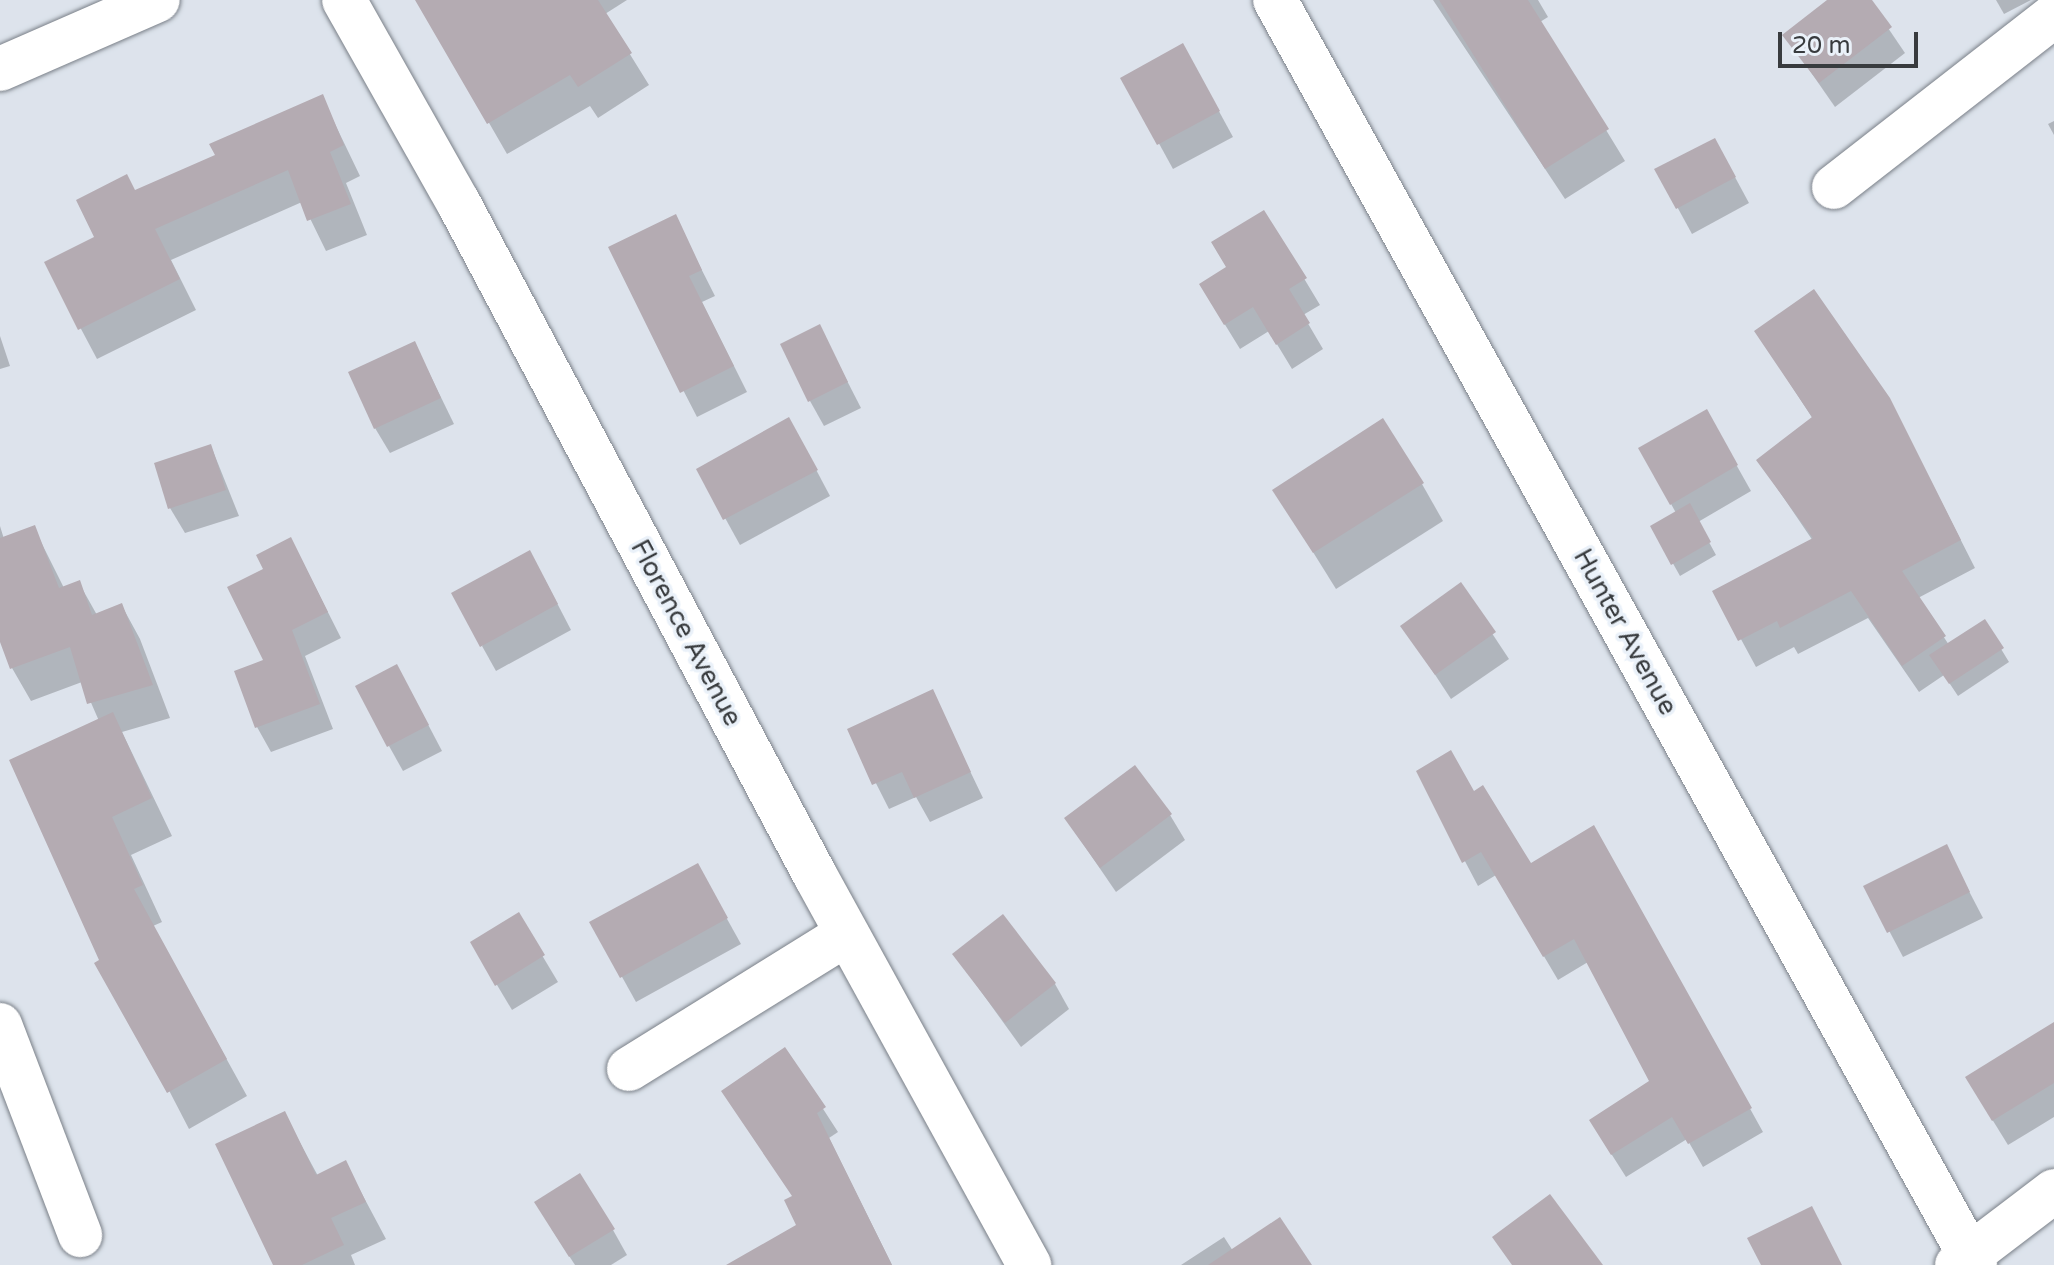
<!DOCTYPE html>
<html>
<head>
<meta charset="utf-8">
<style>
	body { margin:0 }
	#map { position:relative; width:2054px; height:1265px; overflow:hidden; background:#dde3ec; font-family:"Varela Round",sans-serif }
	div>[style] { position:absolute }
	.shadow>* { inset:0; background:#0003 }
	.building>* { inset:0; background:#b4abb2 }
	.roads { filter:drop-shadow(0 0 2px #7a8088) drop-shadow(0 0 2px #7a8088) }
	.minor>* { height:44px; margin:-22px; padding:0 22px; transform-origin:22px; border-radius:22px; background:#fff }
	span { translate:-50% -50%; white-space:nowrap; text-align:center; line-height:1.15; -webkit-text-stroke:7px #eaf1f9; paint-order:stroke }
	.street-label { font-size:26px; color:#383b3e }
	.scale { position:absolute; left:1778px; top:32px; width:140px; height:36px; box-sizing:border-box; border:4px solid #383b3e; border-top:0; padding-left:10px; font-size:24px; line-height:28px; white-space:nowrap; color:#383b3e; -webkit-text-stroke:6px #eaf1f9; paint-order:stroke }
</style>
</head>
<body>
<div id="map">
	<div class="shadow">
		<div style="clip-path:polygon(418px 0,627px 0,605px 14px,649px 85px,598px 118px,590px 106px,507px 154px)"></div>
		<div style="clip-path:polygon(1433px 0,1538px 0,1548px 17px,1540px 22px,1625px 161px,1565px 199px)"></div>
		<div style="clip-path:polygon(1831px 0,1869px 0,1905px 53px,1835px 107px,1785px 35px)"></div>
		<div style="clip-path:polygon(1996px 0,2031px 0,2004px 14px)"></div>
		<div style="clip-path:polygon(1197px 71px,1233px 137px,1173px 169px,1123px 78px)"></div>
		<div style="clip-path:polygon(322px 97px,360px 176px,346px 183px,367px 235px,326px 251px,302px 202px,171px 260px,196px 310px,97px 359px,46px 263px,96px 238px,135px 192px,217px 156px)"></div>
		<div style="clip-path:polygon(2054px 121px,2054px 135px,2048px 124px)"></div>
		<div style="clip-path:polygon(1729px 166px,1749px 203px,1692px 234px,1657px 170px)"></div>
		<div style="clip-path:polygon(1264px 212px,1320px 305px,1303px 315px,1323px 349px,1292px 369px,1269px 331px,1240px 349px,1216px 310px,1228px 268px)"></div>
		<div style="clip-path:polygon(675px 217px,715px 296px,702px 302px,747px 392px,697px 417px,610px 248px)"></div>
		<div style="clip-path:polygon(819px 326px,861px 408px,824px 426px,810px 401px)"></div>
		<div style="clip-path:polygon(1756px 331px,1904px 428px,1975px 568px,1918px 598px,1949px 645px,1984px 621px,2009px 662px,1958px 696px,1944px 675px,1919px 692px,1868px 618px,1798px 654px,1794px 647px,1756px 667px,1715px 591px,1813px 541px,1758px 460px,1813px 419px)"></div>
		<div style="clip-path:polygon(0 336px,10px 366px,0 369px)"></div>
		<div style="clip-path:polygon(415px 344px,454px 424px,390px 453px,375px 428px)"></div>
		<div style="clip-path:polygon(1706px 411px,1751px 491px,1698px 522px,1716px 555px,1680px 576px,1652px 526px,1676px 513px,1641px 449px)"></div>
		<div style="clip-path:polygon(803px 445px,830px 496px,740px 545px,698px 469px)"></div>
		<div style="clip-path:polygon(211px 446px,239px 516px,185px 533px,170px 508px)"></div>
		<div style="clip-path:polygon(1422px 484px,1443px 521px,1336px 589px,1275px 491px)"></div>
		<div style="clip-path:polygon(0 526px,4px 539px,34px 528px,64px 588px,79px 583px,97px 615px,122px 606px,140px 639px,170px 718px,122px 732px,172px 836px,131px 855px,162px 922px,153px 926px,247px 1096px,189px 1129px,102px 961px,99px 721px,82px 682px,31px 701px,12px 668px,0 636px)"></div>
		<div style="clip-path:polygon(291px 539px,341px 638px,305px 656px,333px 729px,271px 752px,257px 727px,265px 661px,265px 570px)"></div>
		<div style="clip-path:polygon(544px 578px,571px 630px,496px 671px,482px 646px)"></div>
		<div style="clip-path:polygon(1460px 585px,1509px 659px,1451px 699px,1403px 626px)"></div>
		<div style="clip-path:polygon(411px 692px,442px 751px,403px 771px,389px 746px)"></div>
		<div style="clip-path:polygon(932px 692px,983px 798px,930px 822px,916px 797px,889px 809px,849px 730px)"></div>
		<div style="clip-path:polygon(1418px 772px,1473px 793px,1530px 866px,1607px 851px,1763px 1132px,1703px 1167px,1687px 1139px,1626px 1177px,1605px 1144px,1652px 1081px,1588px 962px,1558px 980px,1496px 875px,1478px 886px)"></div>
		<div style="clip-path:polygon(1170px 815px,1185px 840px,1116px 892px,1066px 819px)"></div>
		<div style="clip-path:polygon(1946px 847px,1983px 918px,1903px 957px,1866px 887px)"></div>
		<div style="clip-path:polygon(697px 865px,741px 944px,636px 1002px,592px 923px)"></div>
		<div style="clip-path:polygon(518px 915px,558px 982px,512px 1010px,472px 943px)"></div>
		<div style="clip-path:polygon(954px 954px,1055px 984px,1069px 1009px,1021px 1047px)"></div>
		<div style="clip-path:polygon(2054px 1025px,2054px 1117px,2008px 1145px,1982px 1103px)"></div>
		<div style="clip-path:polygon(785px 1050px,838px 1132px,829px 1138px,892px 1265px,755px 1265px,799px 1225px)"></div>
		<div style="clip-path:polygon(284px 1113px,318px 1176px,345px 1162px,386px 1239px,351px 1255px,355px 1265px,275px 1265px)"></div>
		<div style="clip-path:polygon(551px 1228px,613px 1230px,627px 1255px,611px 1265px,575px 1265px)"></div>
		<div style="clip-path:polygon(1224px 1237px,1233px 1251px,1310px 1265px,1181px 1265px)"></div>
	</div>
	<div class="building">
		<div style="clip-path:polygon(415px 0,598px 0,632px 53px,578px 87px,570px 75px,487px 124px)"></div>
		<div style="clip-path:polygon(1439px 0,1528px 0,1609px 129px,1545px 169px)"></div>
		<div style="clip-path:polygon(1827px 0,1872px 0,1892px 27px,1819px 83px,1782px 35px)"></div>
		<div style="clip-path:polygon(1183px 43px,1220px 111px,1157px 145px,1120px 78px)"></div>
		<div style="clip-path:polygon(323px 94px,344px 145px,330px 152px,351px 204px,307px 221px,288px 170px,155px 229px,180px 279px,78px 330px,44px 262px,94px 237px,76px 200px,127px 174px,135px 190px,215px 155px,209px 144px)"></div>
		<div style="clip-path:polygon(1715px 138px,1736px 177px,1676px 209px,1654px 169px)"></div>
		<div style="clip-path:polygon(1264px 210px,1307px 278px,1289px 289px,1310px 323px,1276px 345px,1253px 307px,1224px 325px,1199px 284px,1226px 267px,1211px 242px)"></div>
		<div style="clip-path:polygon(676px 214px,702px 270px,689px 276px,734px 366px,680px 393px,608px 247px)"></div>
		<div style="clip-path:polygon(1814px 289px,1890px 398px,1961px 540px,1902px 571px,1946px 636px,1902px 666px,1851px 591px,1780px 628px,1777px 621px,1738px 641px,1712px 591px,1813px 538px,1756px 460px,1812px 417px,1754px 331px)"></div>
		<div style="clip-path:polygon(820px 324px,848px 382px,808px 402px,780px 344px)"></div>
		<div style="clip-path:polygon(415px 341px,441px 398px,374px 429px,348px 372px)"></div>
		<div style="clip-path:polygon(1707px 409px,1738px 465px,1670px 505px,1638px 448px)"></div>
		<div style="clip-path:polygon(789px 417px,818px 470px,723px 520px,696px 469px)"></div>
		<div style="clip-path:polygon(1383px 418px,1424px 483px,1313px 553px,1272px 490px)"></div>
		<div style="clip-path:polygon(211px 444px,226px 490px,168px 509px,154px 463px)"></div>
		<div style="clip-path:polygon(1690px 503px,1711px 542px,1671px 565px,1650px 526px)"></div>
		<div style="clip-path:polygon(35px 525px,59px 588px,80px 580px,92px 615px,122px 603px,153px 685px,87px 704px,70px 647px,10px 669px,0 642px,0 538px)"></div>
		<div style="clip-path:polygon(291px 537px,328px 612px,292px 630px,320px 704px,255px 728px,234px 671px,263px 660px,227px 587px,263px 569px,256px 555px)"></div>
		<div style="clip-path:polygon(530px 550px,558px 604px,480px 647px,451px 593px)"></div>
		<div style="clip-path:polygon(1461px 582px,1496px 632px,1435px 675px,1400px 626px)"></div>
		<div style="clip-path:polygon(1985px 619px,2004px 648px,1949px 684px,1929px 655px)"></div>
		<div style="clip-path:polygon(397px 664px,429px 725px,387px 747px,355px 686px)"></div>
		<div style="clip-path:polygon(933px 689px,971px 772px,914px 798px,902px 772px,872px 785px,847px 729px)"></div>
		<div style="clip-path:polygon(113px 712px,152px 798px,112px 817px,143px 885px,134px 889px,227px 1059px,167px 1093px,94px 963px,99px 960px,9px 760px)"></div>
		<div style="clip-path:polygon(1451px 750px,1474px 791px,1483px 785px,1531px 863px,1594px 825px,1752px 1108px,1688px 1144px,1672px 1117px,1611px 1155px,1589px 1120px,1649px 1081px,1574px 939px,1543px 957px,1481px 852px,1462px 863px,1416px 771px)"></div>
		<div style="clip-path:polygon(1135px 765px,1172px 814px,1100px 868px,1064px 818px)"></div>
		<div style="clip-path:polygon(1947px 844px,1970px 892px,1887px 933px,1863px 886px)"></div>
		<div style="clip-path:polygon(698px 863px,728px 918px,620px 978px,589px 922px)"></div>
		<div style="clip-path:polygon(519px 912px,545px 955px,495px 986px,470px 942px)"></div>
		<div style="clip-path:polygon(1003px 914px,1056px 983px,1005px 1023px,952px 954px)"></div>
		<div style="clip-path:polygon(2054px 1022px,2054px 1083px,1992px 1121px,1965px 1077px)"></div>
		<div style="clip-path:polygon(785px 1047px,826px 1107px,817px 1113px,892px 1265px,726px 1265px,796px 1225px,784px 1200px,792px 1196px,721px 1091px)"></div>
		<div style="clip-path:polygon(285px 1111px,316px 1175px,346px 1160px,366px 1202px,331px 1218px,344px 1245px,302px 1265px,273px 1265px,215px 1144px)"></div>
		<div style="clip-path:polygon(580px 1173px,615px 1229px,569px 1257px,534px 1202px)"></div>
		<div style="clip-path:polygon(1550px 1194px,1603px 1265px,1512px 1265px,1492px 1237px)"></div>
		<div style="clip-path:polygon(1812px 1206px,1842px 1265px,1761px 1265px,1747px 1238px)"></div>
		<div style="clip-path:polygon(1280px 1217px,1312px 1265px,1208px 1265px)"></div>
	</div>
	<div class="roads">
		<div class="minor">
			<div style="left:344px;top:0;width:232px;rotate:60.6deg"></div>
			<div style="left:458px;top:202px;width:764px;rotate:62.06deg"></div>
			<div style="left:816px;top:877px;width:443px;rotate:61.2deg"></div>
			<div style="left:1275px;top:0;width:1446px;rotate:61.04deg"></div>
			<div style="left:0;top:69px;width:172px;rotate:-23.6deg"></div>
			<div style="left:1834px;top:187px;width:279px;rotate:-37.9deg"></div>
			<div style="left:0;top:1025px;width:225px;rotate:69.1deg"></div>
			<div style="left:629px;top:1069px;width:256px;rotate:-31.8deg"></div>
			<div style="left:1957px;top:1265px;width:122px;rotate:-37.3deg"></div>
		</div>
	</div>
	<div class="street-label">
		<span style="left:1625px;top:632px;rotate:61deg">Hunter Avenue</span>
		<span style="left:686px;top:633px;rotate:62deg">Florence Avenue</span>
	</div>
	<div class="scale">20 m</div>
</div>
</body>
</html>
